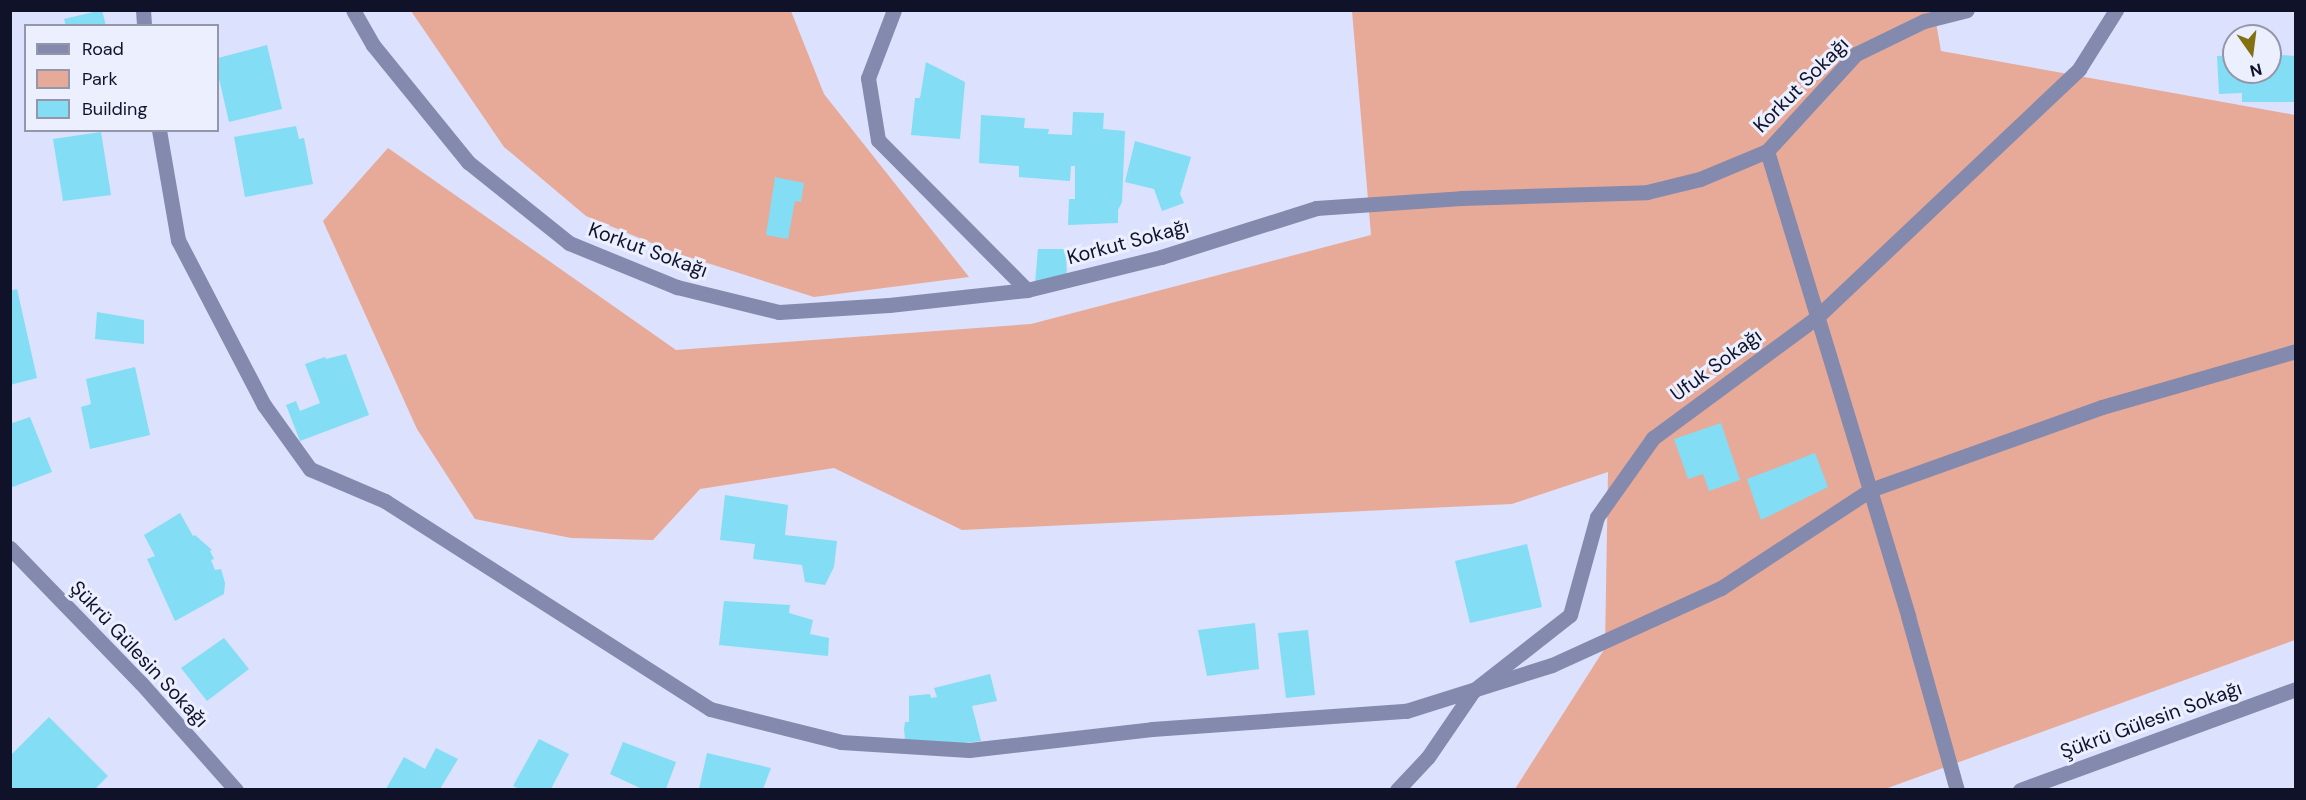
<!DOCTYPE html>
<html>
<head>
<meta charset="utf-8">
<style>
	body { margin:0 }
	#map { position:relative; width:2306px; height:800px; overflow:hidden; background:#dce1fd; font-family:"DM Sans",sans-serif }
	div>[style] { position:absolute }
	.green>* { inset:0; background:#e7aa98 }
	.building>* { inset:0; background:#82ddf5 }
	.minor>* { height:15px; margin:-7.5px; padding:0 7.5px; transform-origin:7.5px; border-radius:7.5px; background:#848aad }
	span { translate:-50% -50%; white-space:nowrap; text-align:center; line-height:1.15; -webkit-text-stroke:6px #eceffe; paint-order:stroke }
	.street-label { font-size:20px; color:#10122a }
	.frame { position:absolute; inset:0; border:12px solid #10122a; pointer-events:none }
	.legend { position:absolute; left:24px; top:24px; width:195px; height:108px; box-sizing:border-box; background:#eceffe; border:2px solid #9497a9; margin:0; padding:8px 10px; list-style:none; font-size:18px; color:#10122a }
	.legend li { display:flex; align-items:center; gap:12px; height:30px }
	.legend b { width:30px; border:2px solid #9497a9 }
	.north { position:absolute; left:2222px; top:24px; width:60px; height:60px; box-sizing:border-box; background:#eceffe; border:2px solid #9497a9; border-radius:50%; rotate:166deg; font-size:16px; font-weight:700; line-height:24px; text-align:center; color:#10122a }
	.north::after { content:''; display:block; margin:auto; width:21px; height:27px; background:#837010; clip-path:polygon(50% 0,100% 100%,50% 72%,0 100%) }
</style>
</head>
<body>
<div id="map">
	<div class="green">
		<div style="clip-path:polygon(411px 11px,791px 11px,824px 94px,969px 277px,814px 297px,676px 253px,586px 216px,504px 147px)"></div>
		<div style="clip-path:polygon(1352px 11px,1934px 11px,1941px 51px,2295px 115px,2295px 640px,1885px 789px,1515px 789px,1605px 648px,1608px 472px,1512px 504px,962px 530px,834px 468px,700px 489px,653px 540px,571px 538px,475px 519px,417px 429px,323px 221px,388px 148px,676px 350px,1031px 324px,1371px 235px)"></div>
	</div>
	<div class="building">
		<div style="clip-path:polygon(102px 10px,106px 26px,66px 26px,64px 19px)"></div>
		<div style="clip-path:polygon(267px 45px,282px 109px,229px 122px,218px 74px,218px 58px)"></div>
		<div style="clip-path:polygon(2270px 54px,2295px 56px,2295px 102px,2242px 102px,2242px 93px,2219px 94px,2217px 56px,2234px 56px,2234px 72px,2270px 72px)"></div>
		<div style="clip-path:polygon(926px 62px,965px 82px,960px 139px,911px 135px,915px 98px,920px 98px)"></div>
		<div style="clip-path:polygon(1073px 112px,1104px 113px,1103px 129px,1125px 131px,1122px 202px,1118px 210px,1118px 223px,1068px 225px,1069px 199px,1075px 199px,1075px 166px,1071px 166px,1070px 181px,1019px 177px,1019px 166px,979px 163px,981px 115px,1025px 118px,1024px 128px,1049px 129px,1048px 134px,1072px 135px)"></div>
		<div style="clip-path:polygon(296px 126px,299px 139px,304px 138px,313px 184px,245px 197px,234px 137px)"></div>
		<div style="clip-path:polygon(101px 132px,111px 195px,63px 201px,53px 139px)"></div>
		<div style="clip-path:polygon(1135px 141px,1191px 157px,1180px 194px,1184px 203px,1162px 211px,1154px 189px,1125px 182px)"></div>
		<div style="clip-path:polygon(775px 177px,804px 183px,801px 202px,795px 201px,788px 239px,766px 235px)"></div>
		<div style="clip-path:polygon(1038px 249px,1066px 249px,1067px 283px,1035px 283px)"></div>
		<div style="clip-path:polygon(17px 289px,37px 378px,10px 385px,10px 291px)"></div>
		<div style="clip-path:polygon(97px 312px,144px 320px,144px 344px,95px 339px)"></div>
		<div style="clip-path:polygon(346px 354px,369px 415px,300px 441px,286px 405px,296px 401px,300px 411px,320px 403px,305px 364px,325px 357px,326px 359px)"></div>
		<div style="clip-path:polygon(135px 367px,150px 435px,90px 449px,81px 407px,91px 404px,86px 379px)"></div>
		<div style="clip-path:polygon(30px 417px,52px 472px,10px 488px,10px 424px)"></div>
		<div style="clip-path:polygon(1721px 423px,1740px 480px,1709px 491px,1703px 474px,1688px 479px,1674px 439px)"></div>
		<div style="clip-path:polygon(1815px 453px,1828px 487px,1761px 520px,1747px 479px)"></div>
		<div style="clip-path:polygon(725px 495px,788px 505px,785px 535px,837px 541px,834px 567px,825px 585px,805px 582px,802px 565px,753px 559px,755px 544px,720px 540px)"></div>
		<div style="clip-path:polygon(180px 513px,193px 536px,195px 535px,212px 550px,210px 551px,214px 559px,211px 560px,215px 570px,221px 569px,225px 583px,224px 594px,175px 621px,147px 559px,155px 556px,144px 535px)"></div>
		<div style="clip-path:polygon(1527px 544px,1542px 607px,1470px 623px,1455px 561px)"></div>
		<div style="clip-path:polygon(724px 601px,790px 605px,789px 613px,813px 620px,810px 634px,829px 638px,828px 656px,719px 645px)"></div>
		<div style="clip-path:polygon(1255px 623px,1259px 669px,1207px 676px,1198px 630px)"></div>
		<div style="clip-path:polygon(1308px 630px,1315px 695px,1286px 698px,1278px 633px)"></div>
		<div style="clip-path:polygon(224px 638px,249px 669px,207px 701px,181px 668px)"></div>
		<div style="clip-path:polygon(990px 674px,997px 701px,972px 706px,981px 741px,906px 750px,904px 729px,905px 722px,909px 722px,909px 696px,930px 694px,931px 698px,937px 697px,934px 688px)"></div>
		<div style="clip-path:polygon(49px 717px,108px 776px,95px 789px,10px 789px,10px 756px)"></div>
		<div style="clip-path:polygon(539px 739px,569px 754px,551px 789px,520px 789px,513px 786px)"></div>
		<div style="clip-path:polygon(623px 742px,676px 762px,666px 789px,642px 789px,610px 774px)"></div>
		<div style="clip-path:polygon(436px 748px,458px 759px,440px 789px,386px 789px,404px 757px,425px 769px)"></div>
		<div style="clip-path:polygon(707px 753px,771px 768px,763px 789px,699px 789px)"></div>
	</div>
	<div class="minor">
		<div style="left:143px;top:10px;width:16px;rotate:86deg"></div>
		<div style="left:353px;top:10px;width:40px;rotate:60.3deg"></div>
		<div style="left:373px;top:45px;width:151px;rotate:50.9deg"></div>
		<div style="left:468px;top:162px;width:129px;rotate:38.7deg"></div>
		<div style="left:569px;top:243px;width:117px;rotate:22.2deg"></div>
		<div style="left:677px;top:287px;width:105px;rotate:13.8deg"></div>
		<div style="left:779px;top:312px;width:110px;rotate:-3.6deg"></div>
		<div style="left:889px;top:305px;width:139px;rotate:-6.2deg"></div>
		<div style="left:1027px;top:290px;width:138px;rotate:-13.8deg"></div>
		<div style="left:1161px;top:257px;width:163px;rotate:-17.5deg"></div>
		<div style="left:1316px;top:208px;width:145px;rotate:-3.9deg"></div>
		<div style="left:1461px;top:198px;width:186px;rotate:-1.8deg"></div>
		<div style="left:1647px;top:192px;width:55px;rotate:-13.8deg"></div>
		<div style="left:1700px;top:179px;width:73px;rotate:-22.7deg"></div>
		<div style="left:1767px;top:151px;width:132px;rotate:-47.5deg"></div>
		<div style="left:1856px;top:54px;width:76px;rotate:-25.9deg"></div>
		<div style="left:1924px;top:21px;width:44px;rotate:-14.3deg"></div>
		<div style="left:894px;top:10px;width:73px;rotate:110.9deg"></div>
		<div style="left:868px;top:78px;width:63px;rotate:80.8deg"></div>
		<div style="left:878px;top:140px;width:211px;rotate:45.2deg"></div>
		<div style="left:159px;top:130px;width:112px;rotate:80.2deg"></div>
		<div style="left:178px;top:240px;width:186px;rotate:62.5deg"></div>
		<div style="left:264px;top:405px;width:79px;rotate:54.3deg"></div>
		<div style="left:310px;top:469px;width:82px;rotate:23.1deg"></div>
		<div style="left:385px;top:501px;width:386px;rotate:32.6deg"></div>
		<div style="left:710px;top:709px;width:135px;rotate:14.1deg"></div>
		<div style="left:841px;top:742px;width:128px;rotate:3.6deg"></div>
		<div style="left:969px;top:750px;width:184px;rotate:-6.5deg"></div>
		<div style="left:1152px;top:729px;width:255px;rotate:-4.1deg"></div>
		<div style="left:1406px;top:711px;width:153px;rotate:-17.5deg"></div>
		<div style="left:1552px;top:665px;width:186px;rotate:-24.5deg"></div>
		<div style="left:1721px;top:588px;width:178px;rotate:-33.3deg"></div>
		<div style="left:1870px;top:490px;width:246px;rotate:-19.7deg"></div>
		<div style="left:2102px;top:407px;width:202px;rotate:-16.1deg"></div>
		<div style="left:1767px;top:151px;width:486px;rotate:73.1deg"></div>
		<div style="left:1908px;top:616px;width:181px;rotate:74.3deg"></div>
		<div style="left:10px;top:548px;width:188px;rotate:45.9deg"></div>
		<div style="left:141px;top:683px;width:143px;rotate:48.4deg"></div>
		<div style="left:1397px;top:790px;width:45px;rotate:-46.8deg"></div>
		<div style="left:1428px;top:757px;width:80px;rotate:-55.7deg"></div>
		<div style="left:1473px;top:691px;width:123px;rotate:-38.1deg"></div>
		<div style="left:1570px;top:615px;width:102px;rotate:-74.6deg"></div>
		<div style="left:1597px;top:517px;width:97px;rotate:-54.7deg"></div>
		<div style="left:1653px;top:438px;width:204px;rotate:-36.4deg"></div>
		<div style="left:1817px;top:317px;width:361px;rotate:-43.4deg"></div>
		<div style="left:2079px;top:69px;width:70px;rotate:-57.9deg"></div>
		<div style="left:2020px;top:790px;width:294px;rotate:-20.1deg"></div>
	</div>
	<div class="street-label">
		<span style="left:1801px;top:85px;rotate:-45deg">Korkut Sokağı</span>
		<span style="left:1128px;top:242px;rotate:-15deg">Korkut Sokağı</span>
		<span style="left:648px;top:250px;rotate:20deg">Korkut Sokağı</span>
		<span style="left:1716px;top:365px;rotate:-36deg">Ufuk Sokağı</span>
		<span style="left:139px;top:654px;rotate:47deg">Şükrü Gülesin Sokağı</span>
		<span style="left:2151px;top:720px;rotate:-20deg">Şükrü Gülesin Sokağı</span>
	</div>
	<div class="frame"></div>
	<ul class="legend">
	<li><b style="height:8px;background:#848aad"></b>Road</li>
	<li><b style="height:16px;background:#e7aa98"></b>Park</li>
	<li><b style="height:16px;background:#82ddf5"></b>Building</li>
	</ul>
	<div class="north">N</div>
</div>
</body>
</html>
